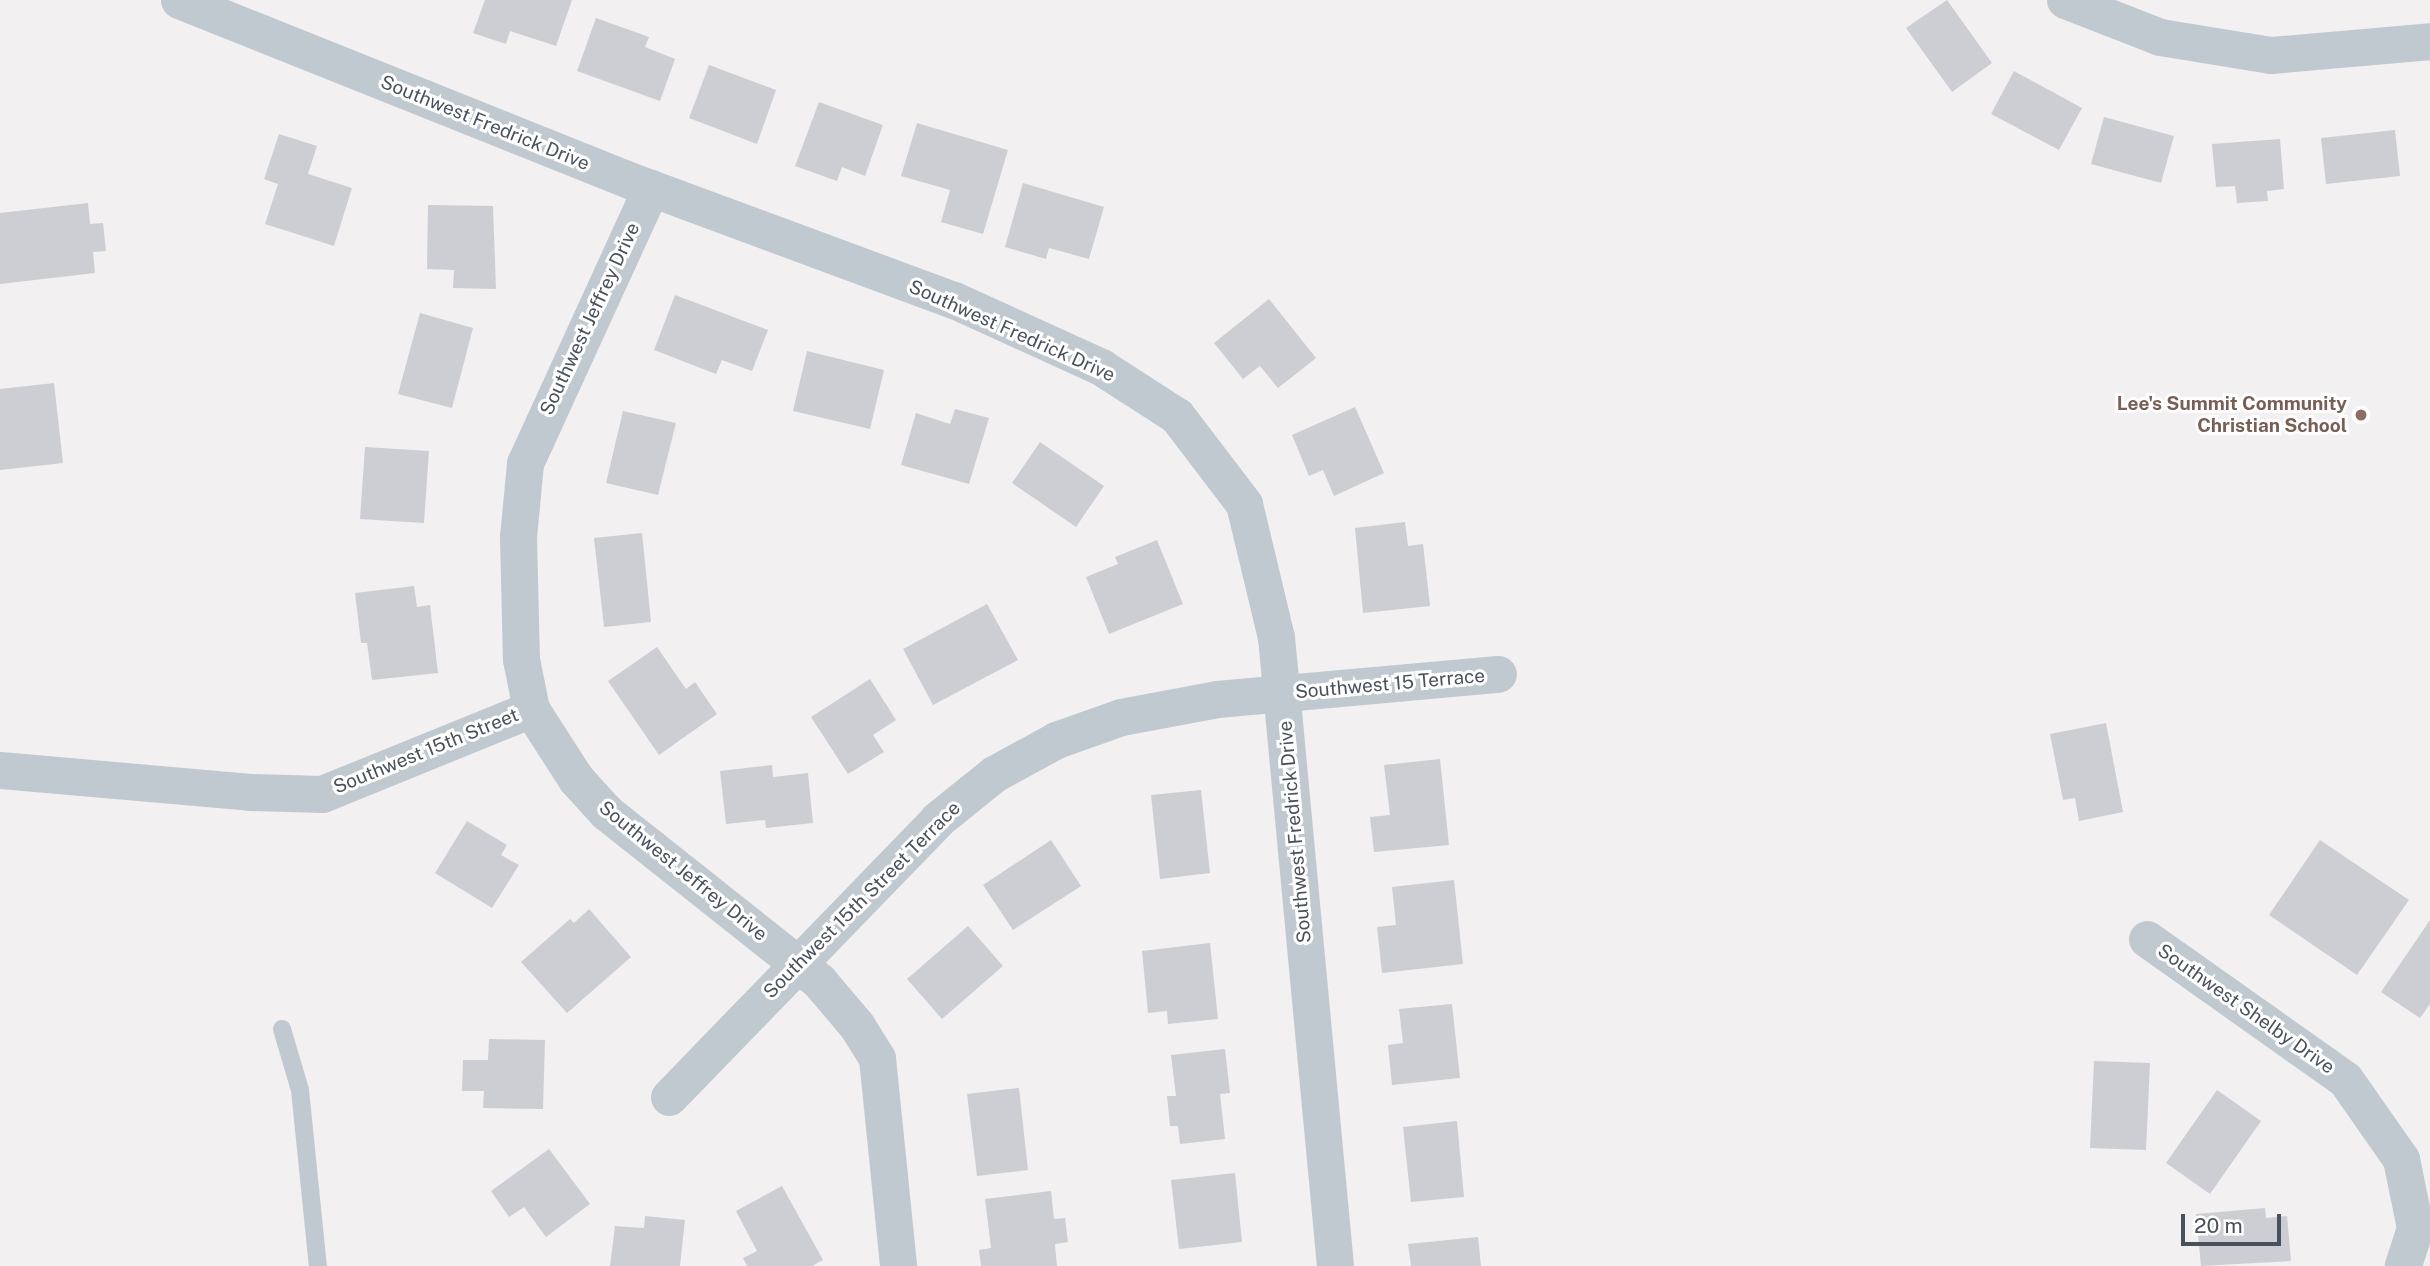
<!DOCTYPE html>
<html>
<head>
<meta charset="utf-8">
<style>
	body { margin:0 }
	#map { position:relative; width:2430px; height:1266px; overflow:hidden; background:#f2f0f0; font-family:"Public Sans",sans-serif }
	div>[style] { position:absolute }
	.building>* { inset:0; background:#cdced4 }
	.service>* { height:18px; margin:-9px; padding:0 9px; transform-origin:9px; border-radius:9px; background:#c1c9d0 }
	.minor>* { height:37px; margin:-18.5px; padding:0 18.5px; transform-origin:18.5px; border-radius:18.5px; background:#c1c9d0 }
	.dots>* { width:19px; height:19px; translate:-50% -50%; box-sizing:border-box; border:4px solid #fff; border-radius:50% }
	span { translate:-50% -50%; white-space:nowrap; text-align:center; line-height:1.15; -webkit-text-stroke:6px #fff; paint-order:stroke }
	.street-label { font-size:19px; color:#49515c }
	.education-label { font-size:19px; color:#785e54; font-weight:700 }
	.right { translate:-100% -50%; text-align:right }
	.scale { position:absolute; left:2181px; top:1214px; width:100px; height:32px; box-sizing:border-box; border:4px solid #49515c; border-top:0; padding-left:9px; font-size:21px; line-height:24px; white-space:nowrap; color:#49515c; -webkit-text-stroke:5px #fff; paint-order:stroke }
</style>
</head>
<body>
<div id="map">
	<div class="building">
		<div style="clip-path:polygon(485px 0,572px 0,556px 46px,510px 31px,506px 44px,473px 33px)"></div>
		<div style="clip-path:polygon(1947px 0,1992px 63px,1952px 92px,1906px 28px)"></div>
		<div style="clip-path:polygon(596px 18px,649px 37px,645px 47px,675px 59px,660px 101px,577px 71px)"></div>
		<div style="clip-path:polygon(709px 65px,776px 90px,757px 144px,689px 118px)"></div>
		<div style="clip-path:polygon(2014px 71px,2082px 108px,2059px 150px,1991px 114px)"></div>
		<div style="clip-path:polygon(819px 102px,883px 125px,865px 176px,842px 167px,837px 181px,795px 166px)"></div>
		<div style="clip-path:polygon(2104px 117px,2174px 136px,2161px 183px,2091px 164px)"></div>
		<div style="clip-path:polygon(917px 123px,1008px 150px,983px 234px,941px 222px,950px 190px,901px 176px)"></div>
		<div style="clip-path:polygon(2395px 130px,2400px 176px,2326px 184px,2321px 138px)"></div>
		<div style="clip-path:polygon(279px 134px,317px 146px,308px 174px,352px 188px,334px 246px,265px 224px,278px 184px,264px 179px)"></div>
		<div style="clip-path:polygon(2280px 139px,2284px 189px,2267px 191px,2268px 201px,2237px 203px,2235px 186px,2216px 187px,2212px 144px)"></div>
		<div style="clip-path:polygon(1023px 183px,1104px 207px,1089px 259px,1049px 248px,1046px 259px,1005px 247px)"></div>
		<div style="clip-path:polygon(88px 203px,90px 224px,103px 223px,106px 251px,93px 252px,95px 273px,0 284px,0 213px)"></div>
		<div style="clip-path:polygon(428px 205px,493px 206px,496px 289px,453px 288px,454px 270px,427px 269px)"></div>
		<div style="clip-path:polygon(675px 295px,768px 330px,752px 371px,722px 360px,716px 374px,654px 350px)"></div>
		<div style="clip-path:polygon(1269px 299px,1316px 358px,1278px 388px,1260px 366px,1243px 379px,1214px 343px)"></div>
		<div style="clip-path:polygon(420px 313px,473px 328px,452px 408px,398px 394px)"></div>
		<div style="clip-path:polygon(807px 351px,884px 370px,870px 429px,793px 411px)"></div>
		<div style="clip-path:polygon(54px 383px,63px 463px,0 470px,0 389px)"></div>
		<div style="clip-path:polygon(1355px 407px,1384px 473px,1334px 496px,1323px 470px,1309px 476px,1292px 435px)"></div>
		<div style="clip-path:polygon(955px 409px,989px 418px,969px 484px,901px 465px,916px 413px,950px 424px)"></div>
		<div style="clip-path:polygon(623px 411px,676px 423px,658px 495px,606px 483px)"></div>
		<div style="clip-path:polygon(1040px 442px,1104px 486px,1076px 527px,1012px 483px)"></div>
		<div style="clip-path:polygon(365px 447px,429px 451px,424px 523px,360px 519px)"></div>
		<div style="clip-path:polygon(1405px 522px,1408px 546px,1423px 544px,1430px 606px,1363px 613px,1355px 528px)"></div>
		<div style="clip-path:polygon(642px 533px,651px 622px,604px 627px,594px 538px)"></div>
		<div style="clip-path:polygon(1157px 540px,1183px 604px,1109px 634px,1086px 577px,1118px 564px,1115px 557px)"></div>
		<div style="clip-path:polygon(414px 586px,417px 607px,430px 605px,438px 673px,372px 680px,367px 643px,361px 643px,355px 593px)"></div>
		<div style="clip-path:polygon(987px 604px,1018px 660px,933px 705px,903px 649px)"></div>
		<div style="clip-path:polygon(657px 647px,686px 689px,695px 682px,717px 714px,659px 755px,608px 681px)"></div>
		<div style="clip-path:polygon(870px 679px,896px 720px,873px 735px,884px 752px,848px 774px,811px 717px)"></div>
		<div style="clip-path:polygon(2106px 723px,2123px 812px,2079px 821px,2075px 798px,2063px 800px,2050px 734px)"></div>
		<div style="clip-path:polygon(1440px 759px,1449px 845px,1374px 852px,1370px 817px,1390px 815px,1384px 765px)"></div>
		<div style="clip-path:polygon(772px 765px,773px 777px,808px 773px,813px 823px,766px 828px,765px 820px,726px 824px,720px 771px)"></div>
		<div style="clip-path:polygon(1201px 790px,1210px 873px,1160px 879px,1151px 795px)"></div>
		<div style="clip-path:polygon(467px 821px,507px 845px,501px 855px,519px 865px,492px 908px,435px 873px)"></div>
		<div style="clip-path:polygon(1051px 840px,1081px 886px,1013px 930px,983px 885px)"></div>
		<div style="clip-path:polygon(2320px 840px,2409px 900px,2357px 975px,2269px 915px)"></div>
		<div style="clip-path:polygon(1454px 880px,1463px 964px,1382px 973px,1377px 927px,1396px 925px,1392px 887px)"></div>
		<div style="clip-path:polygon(589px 909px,631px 957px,567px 1013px,521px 962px,570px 919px,574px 923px)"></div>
		<div style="clip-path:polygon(2430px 920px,2430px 1004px,2420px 1018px,2381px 992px)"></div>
		<div style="clip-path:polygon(968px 926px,1003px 966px,942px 1019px,907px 979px)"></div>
		<div style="clip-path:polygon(1210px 943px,1218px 1019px,1168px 1024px,1167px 1011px,1148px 1013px,1142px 951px)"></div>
		<div style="clip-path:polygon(1452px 1004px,1460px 1078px,1392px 1085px,1388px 1045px,1403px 1043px,1399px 1009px)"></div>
		<div style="clip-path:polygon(489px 1039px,545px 1040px,543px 1109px,483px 1108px,484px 1091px,462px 1091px,463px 1060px,488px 1060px)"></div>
		<div style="clip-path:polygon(1225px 1049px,1230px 1093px,1220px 1094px,1225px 1139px,1180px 1144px,1178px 1126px,1170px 1126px,1167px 1096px,1176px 1096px,1171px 1055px)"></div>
		<div style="clip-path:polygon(2094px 1061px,2150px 1063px,2146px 1150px,2090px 1148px)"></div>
		<div style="clip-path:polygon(1019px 1088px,1028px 1170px,977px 1176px,967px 1094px)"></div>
		<div style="clip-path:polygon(2217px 1090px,2261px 1121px,2210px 1194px,2166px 1163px)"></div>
		<div style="clip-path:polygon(1457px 1121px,1464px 1197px,1411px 1202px,1403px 1127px)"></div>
		<div style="clip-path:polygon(549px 1149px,590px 1204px,546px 1237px,524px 1207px,509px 1217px,491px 1191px)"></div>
		<div style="clip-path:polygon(1235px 1173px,1242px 1242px,1179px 1249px,1171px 1180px)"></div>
		<div style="clip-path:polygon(782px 1186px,823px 1260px,812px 1266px,747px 1266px,743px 1258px,757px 1251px,736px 1211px)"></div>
		<div style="clip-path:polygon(1051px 1191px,1054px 1219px,1065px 1218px,1068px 1242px,1055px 1244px,1057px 1266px,981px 1266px,979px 1250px,991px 1248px,985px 1199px)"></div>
		<div style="clip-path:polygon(2265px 1208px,2266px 1218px,2287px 1216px,2291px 1261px,2201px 1266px,2196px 1214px)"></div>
		<div style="clip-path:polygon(645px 1216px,685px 1220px,680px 1266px,610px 1266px,615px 1226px,644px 1228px)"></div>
		<div style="clip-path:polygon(1478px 1237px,1481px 1266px,1411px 1266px,1408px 1244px)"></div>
	</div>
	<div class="service">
		<div style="left:282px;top:1029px;width:64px;rotate:73.6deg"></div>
		<div style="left:300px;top:1090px;width:177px;rotate:84.2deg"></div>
	</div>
	<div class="minor">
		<div style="left:179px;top:0;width:485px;rotate:21.8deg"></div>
		<div style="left:629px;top:180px;width:346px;rotate:20.3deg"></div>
		<div style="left:954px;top:300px;width:162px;rotate:24.5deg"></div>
		<div style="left:1101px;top:367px;width:90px;rotate:32.8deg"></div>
		<div style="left:1177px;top:416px;width:111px;rotate:52.7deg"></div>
		<div style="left:1244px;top:504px;width:137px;rotate:76.5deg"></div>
		<div style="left:1276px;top:637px;width:632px;rotate:84.64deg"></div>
		<div style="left:2065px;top:0;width:102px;rotate:21.3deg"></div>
		<div style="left:2160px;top:37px;width:112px;rotate:9.2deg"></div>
		<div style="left:2271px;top:55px;width:160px;rotate:-5deg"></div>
		<div style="left:651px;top:188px;width:302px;rotate:114.6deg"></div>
		<div style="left:525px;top:463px;width:74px;rotate:95.4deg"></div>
		<div style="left:518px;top:537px;width:122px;rotate:88.6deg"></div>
		<div style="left:521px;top:659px;width:51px;rotate:78.7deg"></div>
		<div style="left:531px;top:709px;width:83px;rotate:57.3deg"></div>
		<div style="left:576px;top:779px;width:45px;rotate:47.7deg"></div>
		<div style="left:606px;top:812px;width:272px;rotate:38.4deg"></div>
		<div style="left:819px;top:981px;width:59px;rotate:49.8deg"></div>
		<div style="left:857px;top:1026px;width:38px;rotate:58deg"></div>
		<div style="left:877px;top:1058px;width:209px;rotate:84.2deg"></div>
		<div style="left:0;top:770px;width:251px;rotate:5deg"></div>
		<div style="left:250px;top:792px;width:72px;rotate:1.6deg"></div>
		<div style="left:322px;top:794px;width:226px;rotate:-22.1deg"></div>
		<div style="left:2147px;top:939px;width:242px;rotate:35.3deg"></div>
		<div style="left:2345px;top:1079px;width:98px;rotate:55deg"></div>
		<div style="left:2401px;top:1159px;width:70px;rotate:78.5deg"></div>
		<div style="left:2415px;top:1228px;width:40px;rotate:108deg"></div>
		<div style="left:669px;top:1097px;width:387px;rotate:-45.9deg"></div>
		<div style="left:938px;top:819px;width:72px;rotate:-38.8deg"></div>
		<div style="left:994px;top:774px;width:71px;rotate:-28.7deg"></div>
		<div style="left:1056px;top:740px;width:69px;rotate:-19.5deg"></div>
		<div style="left:1121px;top:717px;width:98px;rotate:-10.6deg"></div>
		<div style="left:1217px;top:699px;width:282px;rotate:-5.1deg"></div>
	</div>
	<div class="dots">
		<div style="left:2361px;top:415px;background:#8d6e63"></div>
	</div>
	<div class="street-label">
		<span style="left:485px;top:123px;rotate:22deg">Southwest Fredrick Drive</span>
		<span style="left:590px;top:319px;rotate:-65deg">Southwest Jeffrey Drive</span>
		<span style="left:1012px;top:331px;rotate:24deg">Southwest Fredrick Drive</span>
		<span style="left:1390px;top:684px;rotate:-5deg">Southwest 15 Terrace</span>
		<span style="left:426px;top:751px;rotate:-22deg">Southwest 15th Street</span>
		<span style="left:1295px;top:832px;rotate:-95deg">Southwest Fredrick Drive</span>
		<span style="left:683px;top:871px;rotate:39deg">Southwest Jeffrey Drive</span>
		<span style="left:862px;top:900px;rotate:-45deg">Southwest 15th Street Terrace</span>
		<span style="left:2246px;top:1009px;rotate:35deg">Southwest Shelby Drive</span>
	</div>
	<div class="education-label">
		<span class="right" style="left:2347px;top:415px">Lee's Summit Community<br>Christian School</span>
	</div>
	<div class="scale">20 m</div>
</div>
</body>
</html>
